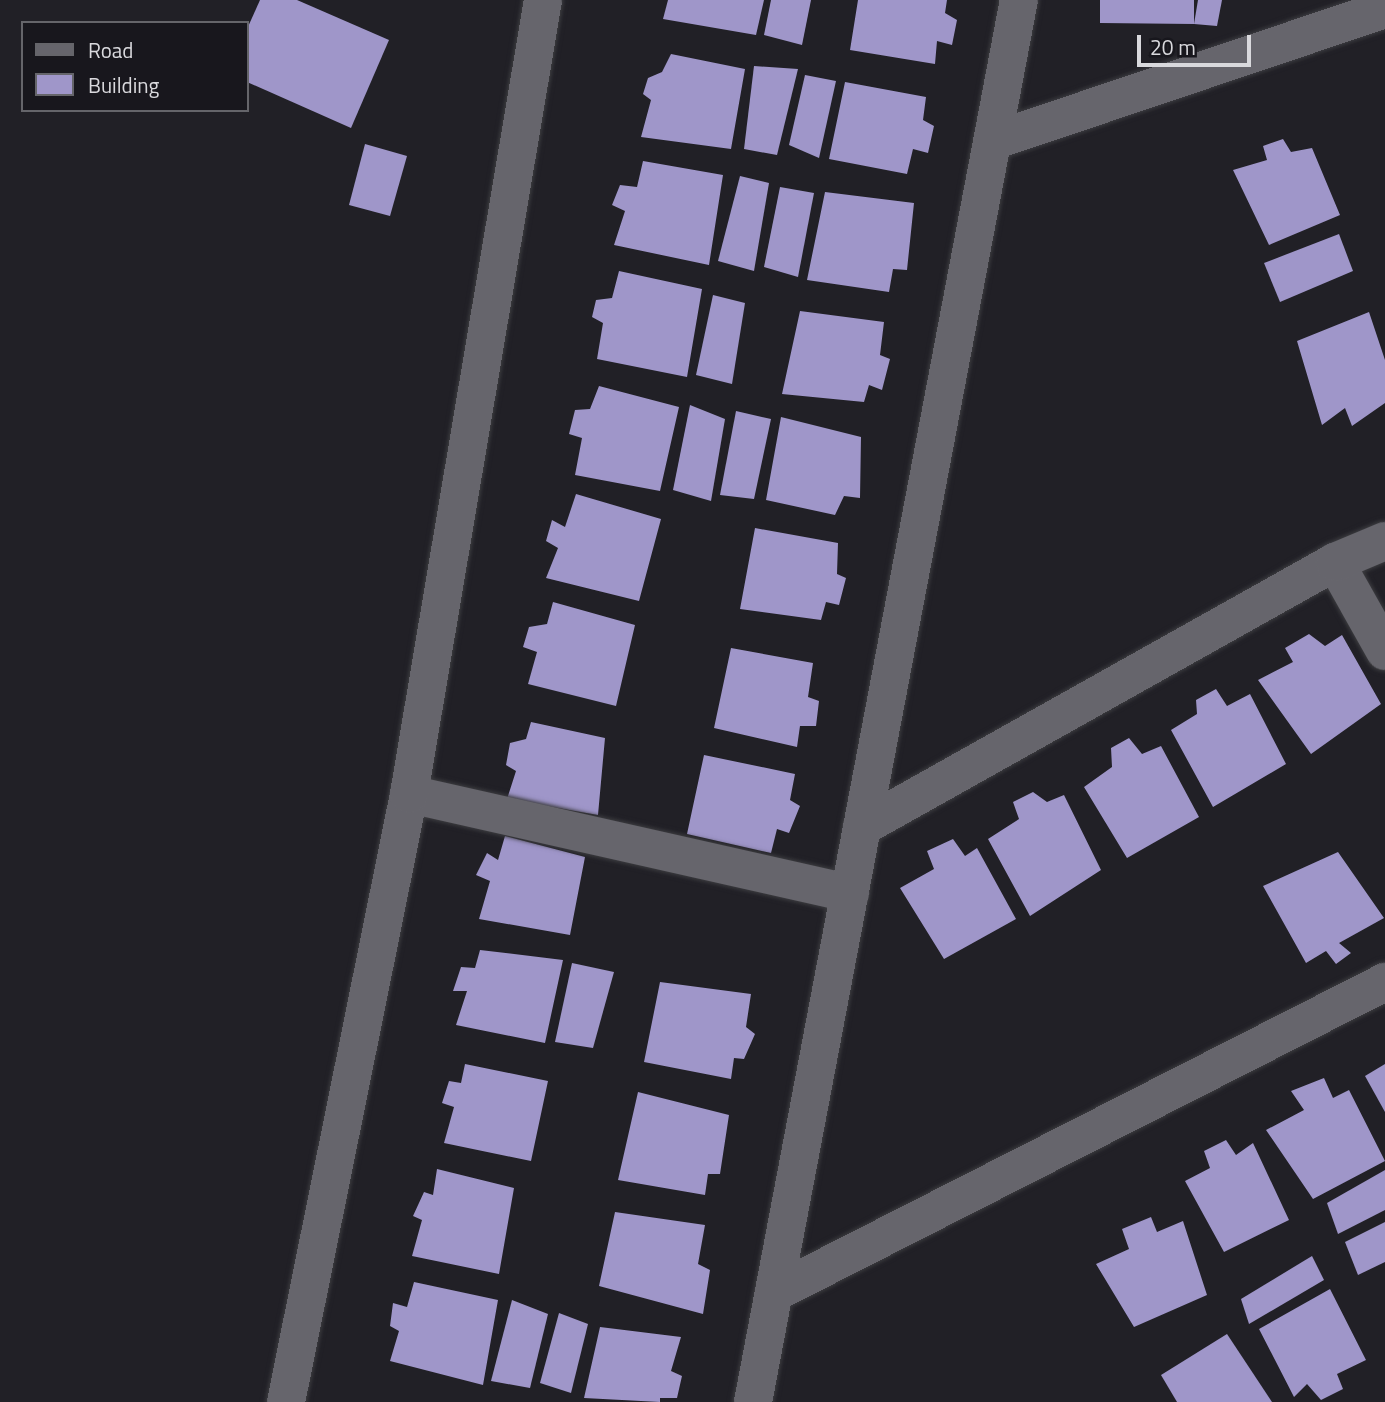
<!DOCTYPE html>
<html>
<head>
<meta charset="utf-8">
<style>
	body { margin:0 }
	#map { position:relative; width:1385px; height:1402px; overflow:hidden; background:#212026; font-family:"Titillium Web",sans-serif }
	div>[style] { position:absolute }
	.building>* { inset:0; background:#9f96c9 }
	.roads { filter:drop-shadow(0 0 2px #3c3c40) drop-shadow(0 0 2px #3c3c40) }
	.minor>* { height:38px; margin:-19px; padding:0 19px; transform-origin:19px; border-radius:19px; background:#66656c }
	span { translate:-50% -50%; white-space:nowrap; text-align:center; line-height:1.15; -webkit-text-stroke:7px #18171d; paint-order:stroke }
	.legend { position:absolute; left:21px; top:21px; width:228px; height:91px; box-sizing:border-box; background:#18171d; border:2px solid #65656a; margin:0; padding:9px 12px; list-style:none; font-size:21px; color:#d9d9dd }
	.legend li { display:flex; align-items:center; gap:14px; height:35px }
	.legend b { width:35px; border:2px solid #65656a }
	.scale { position:absolute; left:1137px; top:35px; width:114px; height:32px; box-sizing:border-box; border:4px solid #d9d9dd; border-top:0; padding-left:9px; font-size:21px; line-height:24px; white-space:nowrap; color:#d9d9dd; -webkit-text-stroke:5px #18171d; paint-order:stroke }
</style>
</head>
<body>
<div id="map">
	<div class="building">
		<div style="clip-path:polygon(260px 0,297px 0,389px 40px,351px 128px,247px 82px,247px 29px)"></div>
		<div style="clip-path:polygon(668px 0,764px 0,756px 35px,663px 19px)"></div>
		<div style="clip-path:polygon(771px 0,811px 0,802px 45px,764px 35px)"></div>
		<div style="clip-path:polygon(858px 0,947px 0,945px 13px,957px 20px,952px 45px,937px 41px,935px 64px,850px 50px)"></div>
		<div style="clip-path:polygon(1100px 0,1194px 0,1194px 24px,1100px 23px)"></div>
		<div style="clip-path:polygon(1198px 0,1222px 0,1217px 26px,1194px 24px)"></div>
		<div style="clip-path:polygon(671px 54px,745px 69px,731px 149px,641px 137px,651px 100px,643px 94px,648px 78px,662px 72px)"></div>
		<div style="clip-path:polygon(754px 66px,798px 69px,777px 155px,744px 149px)"></div>
		<div style="clip-path:polygon(805px 75px,836px 81px,819px 158px,789px 145px)"></div>
		<div style="clip-path:polygon(845px 82px,926px 97px,923px 120px,934px 126px,928px 153px,913px 149px,907px 174px,829px 159px)"></div>
		<div style="clip-path:polygon(1283px 139px,1291px 152px,1312px 148px,1340px 215px,1269px 245px,1233px 170px,1267px 160px,1263px 146px)"></div>
		<div style="clip-path:polygon(365px 144px,407px 156px,390px 216px,349px 205px)"></div>
		<div style="clip-path:polygon(643px 161px,723px 175px,709px 265px,614px 245px,625px 211px,612px 205px,620px 185px,637px 187px)"></div>
		<div style="clip-path:polygon(740px 176px,769px 183px,754px 271px,718px 261px)"></div>
		<div style="clip-path:polygon(780px 187px,814px 193px,798px 277px,764px 267px)"></div>
		<div style="clip-path:polygon(825px 192px,914px 203px,907px 270px,893px 269px,889px 292px,807px 280px)"></div>
		<div style="clip-path:polygon(1339px 234px,1353px 271px,1280px 302px,1264px 263px)"></div>
		<div style="clip-path:polygon(619px 271px,702px 289px,687px 377px,597px 359px,603px 323px,592px 317px,596px 300px,612px 298px)"></div>
		<div style="clip-path:polygon(713px 295px,745px 303px,732px 384px,696px 375px)"></div>
		<div style="clip-path:polygon(800px 311px,884px 322px,880px 355px,890px 359px,882px 390px,869px 385px,864px 402px,782px 394px)"></div>
		<div style="clip-path:polygon(1369px 312px,1385px 360px,1385px 403px,1352px 426px,1345px 408px,1322px 425px,1297px 341px)"></div>
		<div style="clip-path:polygon(599px 386px,679px 407px,660px 491px,575px 475px,582px 438px,569px 434px,575px 410px,590px 409px)"></div>
		<div style="clip-path:polygon(690px 405px,725px 419px,711px 501px,673px 490px)"></div>
		<div style="clip-path:polygon(736px 411px,771px 419px,754px 499px,720px 495px)"></div>
		<div style="clip-path:polygon(781px 417px,861px 437px,860px 498px,844px 496px,835px 515px,766px 500px)"></div>
		<div style="clip-path:polygon(576px 494px,661px 519px,639px 601px,546px 578px,558px 548px,546px 541px,552px 520px,565px 527px)"></div>
		<div style="clip-path:polygon(755px 528px,838px 543px,837px 574px,846px 578px,839px 605px,826px 602px,821px 620px,740px 609px)"></div>
		<div style="clip-path:polygon(553px 602px,635px 625px,616px 706px,528px 684px,537px 652px,523px 647px,529px 627px,547px 624px)"></div>
		<div style="clip-path:polygon(1309px 634px,1325px 646px,1342px 635px,1381px 704px,1311px 754px,1258px 680px,1293px 662px,1285px 648px)"></div>
		<div style="clip-path:polygon(731px 648px,813px 663px,808px 697px,819px 701px,816px 726px,800px 726px,797px 747px,714px 728px)"></div>
		<div style="clip-path:polygon(1216px 689px,1227px 706px,1250px 694px,1286px 764px,1213px 807px,1171px 730px,1197px 714px,1196px 700px)"></div>
		<div style="clip-path:polygon(531px 722px,605px 738px,598px 815px,507px 799px,516px 771px,506px 765px,510px 743px,526px 739px)"></div>
		<div style="clip-path:polygon(1129px 738px,1142px 754px,1161px 746px,1199px 817px,1127px 858px,1084px 787px,1112px 767px,1111px 748px)"></div>
		<div style="clip-path:polygon(704px 755px,795px 774px,790px 800px,800px 806px,789px 833px,777px 829px,771px 853px,687px 834px)"></div>
		<div style="clip-path:polygon(1033px 792px,1047px 802px,1064px 795px,1101px 870px,1030px 916px,988px 839px,1019px 819px,1013px 802px)"></div>
		<div style="clip-path:polygon(505px 836px,585px 857px,570px 935px,479px 919px,490px 881px,476px 875px,487px 853px,498px 860px)"></div>
		<div style="clip-path:polygon(953px 839px,965px 856px,977px 848px,1016px 919px,944px 959px,900px 888px,934px 869px,927px 851px)"></div>
		<div style="clip-path:polygon(1338px 852px,1384px 918px,1339px 943px,1351px 953px,1336px 964px,1326px 951px,1306px 963px,1263px 886px)"></div>
		<div style="clip-path:polygon(480px 950px,563px 960px,545px 1043px,456px 1025px,467px 991px,453px 991px,461px 967px,475px 968px)"></div>
		<div style="clip-path:polygon(572px 963px,614px 972px,593px 1048px,555px 1042px)"></div>
		<div style="clip-path:polygon(660px 982px,751px 994px,746px 1027px,755px 1034px,744px 1059px,734px 1058px,731px 1079px,644px 1062px)"></div>
		<div style="clip-path:polygon(465px 1064px,548px 1081px,531px 1161px,444px 1143px,454px 1107px,442px 1103px,449px 1081px,461px 1083px)"></div>
		<div style="clip-path:polygon(1385px 1064px,1385px 1112px,1365px 1076px)"></div>
		<div style="clip-path:polygon(1324px 1078px,1333px 1098px,1349px 1090px,1385px 1161px,1313px 1199px,1266px 1130px,1304px 1110px,1291px 1091px)"></div>
		<div style="clip-path:polygon(638px 1092px,729px 1115px,720px 1174px,708px 1174px,705px 1195px,618px 1180px)"></div>
		<div style="clip-path:polygon(1226px 1140px,1236px 1155px,1253px 1143px,1289px 1220px,1224px 1252px,1185px 1181px,1210px 1168px,1204px 1151px)"></div>
		<div style="clip-path:polygon(437px 1169px,514px 1188px,499px 1274px,412px 1256px,422px 1220px,413px 1216px,424px 1192px,433px 1195px)"></div>
		<div style="clip-path:polygon(1385px 1170px,1385px 1210px,1338px 1234px,1327px 1203px)"></div>
		<div style="clip-path:polygon(615px 1212px,705px 1225px,698px 1264px,710px 1270px,703px 1314px,599px 1286px)"></div>
		<div style="clip-path:polygon(1151px 1217px,1157px 1232px,1183px 1221px,1207px 1295px,1134px 1327px,1096px 1264px,1129px 1249px,1122px 1229px)"></div>
		<div style="clip-path:polygon(1385px 1222px,1385px 1262px,1358px 1275px,1345px 1242px)"></div>
		<div style="clip-path:polygon(1312px 1256px,1324px 1280px,1249px 1324px,1241px 1299px)"></div>
		<div style="clip-path:polygon(414px 1282px,498px 1300px,483px 1385px,390px 1361px,399px 1331px,390px 1326px,393px 1303px,407px 1307px)"></div>
		<div style="clip-path:polygon(1330px 1289px,1366px 1360px,1337px 1374px,1343px 1389px,1321px 1400px,1307px 1384px,1294px 1397px,1259px 1329px)"></div>
		<div style="clip-path:polygon(512px 1300px,548px 1314px,530px 1388px,491px 1381px)"></div>
		<div style="clip-path:polygon(559px 1313px,588px 1324px,571px 1393px,540px 1383px)"></div>
		<div style="clip-path:polygon(600px 1327px,681px 1337px,671px 1371px,682px 1376px,677px 1398px,660px 1398px,660px 1402px,584px 1398px)"></div>
		<div style="clip-path:polygon(1227px 1334px,1272px 1402px,1177px 1402px,1161px 1375px)"></div>
	</div>
	<div class="roads">
		<div class="minor">
			<div style="left:993px;top:141px;width:414px;rotate:-18.6deg"></div>
			<div style="left:1335px;top:562px;width:102px;rotate:60.7deg"></div>
			<div style="left:409px;top:794px;width:452px;rotate:12.7deg"></div>
			<div style="left:862px;top:827px;width:542px;rotate:-29.26deg"></div>
			<div style="left:1335px;top:562px;width:54px;rotate:-22.8deg"></div>
			<div style="left:774px;top:1293px;width:686px;rotate:-26.98deg"></div>
			<div style="left:286px;top:1402px;width:620px;rotate:-78.56deg"></div>
			<div style="left:409px;top:794px;width:805px;rotate:-80.42deg"></div>
			<div style="left:753px;top:1402px;width:1427px;rotate:-79.26deg"></div>
		</div>
	</div>
	<ul class="legend">
	<li><b style="height:9px;background:#66656c"></b>Road</li>
	<li><b style="height:19px;background:#9f96c9"></b>Building</li>
	</ul>
	<div class="scale">20 m</div>
</div>
</body>
</html>
